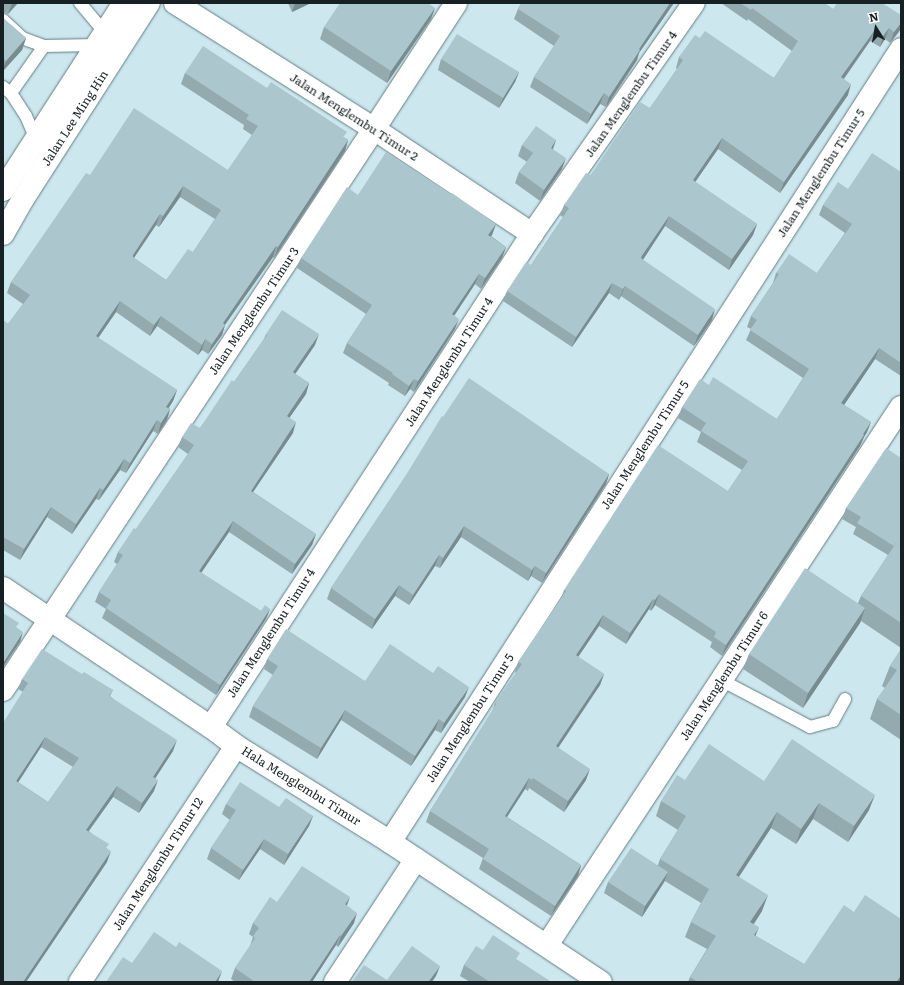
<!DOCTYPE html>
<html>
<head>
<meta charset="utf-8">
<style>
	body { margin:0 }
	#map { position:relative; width:904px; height:985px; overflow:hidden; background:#cce7ed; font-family:Literata,serif }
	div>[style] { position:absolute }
	.roads { filter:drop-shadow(0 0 1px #647e83) drop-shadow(0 0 1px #647e83) }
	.service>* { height:12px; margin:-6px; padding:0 6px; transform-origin:6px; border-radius:6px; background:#fff }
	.minor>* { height:22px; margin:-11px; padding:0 11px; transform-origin:11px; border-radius:11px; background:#fff }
	.tertiary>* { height:22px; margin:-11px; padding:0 11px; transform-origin:11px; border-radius:11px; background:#fff }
	.primary>* { height:22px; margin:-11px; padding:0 11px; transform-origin:11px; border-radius:11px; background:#fff }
	.wall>* { inset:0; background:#93aaaf }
	.shaded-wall>* { inset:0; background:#788b8f }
	.building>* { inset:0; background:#abc6cc }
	span { translate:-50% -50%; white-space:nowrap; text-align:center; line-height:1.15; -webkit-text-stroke:3px #fff; paint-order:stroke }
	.street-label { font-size:12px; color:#172123 }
	.frame { position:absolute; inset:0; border:4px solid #172123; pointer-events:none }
	.north { position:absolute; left:856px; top:8px; width:40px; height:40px; -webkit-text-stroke:3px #fff; paint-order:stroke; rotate:349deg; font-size:11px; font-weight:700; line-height:16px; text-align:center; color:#172123 }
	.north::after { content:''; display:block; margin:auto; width:14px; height:18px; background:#172123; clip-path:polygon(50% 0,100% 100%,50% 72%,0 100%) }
</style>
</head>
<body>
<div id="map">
	<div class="roads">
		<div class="service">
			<div style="left:80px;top:3px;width:39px;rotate:50deg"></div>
			<div style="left:3px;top:20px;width:26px;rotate:43deg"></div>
			<div style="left:22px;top:38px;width:23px;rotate:20deg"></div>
			<div style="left:44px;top:46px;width:53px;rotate:-1.1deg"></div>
			<div style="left:3px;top:87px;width:10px;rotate:37deg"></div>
			<div style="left:11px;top:93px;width:27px;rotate:57deg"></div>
			<div style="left:26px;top:116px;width:25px;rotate:67deg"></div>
			<div style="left:11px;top:93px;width:57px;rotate:-54.9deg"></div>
			<div style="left:721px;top:680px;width:101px;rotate:27.8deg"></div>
			<div style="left:810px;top:727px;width:24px;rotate:-15deg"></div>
			<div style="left:833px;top:721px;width:25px;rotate:-61deg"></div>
		</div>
		<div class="minor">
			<div style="left:175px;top:3px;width:236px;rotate:32.3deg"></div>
			<div style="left:374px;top:129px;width:190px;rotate:33.6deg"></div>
			<div style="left:3px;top:690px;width:673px;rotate:-56.52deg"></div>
			<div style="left:374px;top:129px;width:150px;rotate:-56.9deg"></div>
			<div style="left:211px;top:727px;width:588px;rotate:-56.93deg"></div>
			<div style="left:532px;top:234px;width:282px;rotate:-55deg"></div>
			<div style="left:390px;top:842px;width:943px;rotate:-57.2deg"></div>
			<div style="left:547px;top:945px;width:644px;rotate:-56.66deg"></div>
			<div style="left:80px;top:982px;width:283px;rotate:-56.5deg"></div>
			<div style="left:335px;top:982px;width:147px;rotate:-56.6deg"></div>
		</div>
		<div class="tertiary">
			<div style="left:3px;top:588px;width:250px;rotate:33.8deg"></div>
			<div style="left:211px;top:727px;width:31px;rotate:37deg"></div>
			<div style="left:236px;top:746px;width:181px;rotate:31.9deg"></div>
			<div style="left:390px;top:842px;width:253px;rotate:33.6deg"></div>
		</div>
		<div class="primary">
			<div style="left:3px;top:190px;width:223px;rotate:-57.1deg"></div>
			<div style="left:3px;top:234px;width:40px;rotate:-60.3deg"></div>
			<div style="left:23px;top:199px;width:233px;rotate:-57.3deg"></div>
		</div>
	</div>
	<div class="wall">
		<div style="clip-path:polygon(3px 3px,18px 3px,8px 14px,3px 13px)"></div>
		<div style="clip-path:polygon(288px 3px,311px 3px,292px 12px)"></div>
		<div style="clip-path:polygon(521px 3px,674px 3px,639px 53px,637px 60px,606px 107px,600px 104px,587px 124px,530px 87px,534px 77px,554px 46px,514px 19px,518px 9px)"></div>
		<div style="clip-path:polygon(721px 3px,824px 3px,833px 9px,901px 15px,901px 29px,890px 43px,885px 39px,880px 47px,870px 41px,844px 79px,848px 95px,780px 193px,718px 149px,695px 182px,757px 224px,753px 235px,729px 270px,665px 226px,643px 260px,712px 320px,694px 346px,621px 296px,619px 300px,609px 293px,572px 347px,503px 301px,507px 291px,531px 265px,563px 217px,560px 215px,564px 205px,650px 108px,677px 69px,676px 68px,679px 57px,700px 38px,774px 78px,792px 51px,748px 19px,747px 21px)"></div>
		<div style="clip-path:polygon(435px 8px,431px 19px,387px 83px,320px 39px,324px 27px)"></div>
		<div style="clip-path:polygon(3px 18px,26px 38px,22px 50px,3px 71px)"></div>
		<div style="clip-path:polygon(441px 59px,519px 72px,515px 82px,499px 108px,438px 70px)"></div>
		<div style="clip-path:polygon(evenodd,185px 73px,267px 88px,348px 140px,345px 151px,274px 258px,273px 257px,225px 325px,222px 335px,208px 354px,202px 350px,198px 355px,157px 326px,150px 336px,116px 312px,98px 338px,177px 390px,173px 401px,169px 408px,170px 409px,167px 420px,158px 434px,153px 431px,126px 473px,120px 470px,99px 500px,96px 499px,72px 534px,47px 517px,20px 560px,3px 550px,3px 320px,8px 324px,23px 304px,7px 293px,11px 282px,90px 175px,228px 170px,252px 135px,243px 129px,244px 125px,181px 84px,185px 73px,180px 197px,215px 219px,193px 252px,166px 280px,134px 258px,156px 225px,159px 227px,180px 197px)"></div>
		<div style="clip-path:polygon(556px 140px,553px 149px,562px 169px,540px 201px,515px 183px,519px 172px,527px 162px,518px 156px,522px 145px)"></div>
		<div style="clip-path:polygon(901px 172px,901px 376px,875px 359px,844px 405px,871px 422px,867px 432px,864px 437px,860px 446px,722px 656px,710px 647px,712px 642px,655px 605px,651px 611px,649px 609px,626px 644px,599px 626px,578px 657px,604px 674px,600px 685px,558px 748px,586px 780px,564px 812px,529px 788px,528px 791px,525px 789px,507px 817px,581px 865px,578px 876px,551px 916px,479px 869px,483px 858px,426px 822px,430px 811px,492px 712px,495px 703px,516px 673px,515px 672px,518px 662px,561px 599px,564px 590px,728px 491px,742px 470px,697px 442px,701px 432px,678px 418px,682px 407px,709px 385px,777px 419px,803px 378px,746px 340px,751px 329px,747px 327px,751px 316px,773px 283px,776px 273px,817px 273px,845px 233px,819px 215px,823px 205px,848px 189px)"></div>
		<div style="clip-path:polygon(358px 195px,496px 224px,492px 235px,491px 236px,506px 247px,502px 258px,481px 289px,475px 284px,454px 316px,455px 329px,414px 392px,410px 389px,405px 396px,388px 385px,389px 383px,343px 353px,347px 343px,366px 314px,297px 268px,301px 258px)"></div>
		<div style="clip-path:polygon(266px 334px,315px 345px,295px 374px,309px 383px,306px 394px,289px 418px,293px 433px,253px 492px,316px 534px,312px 545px,292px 574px,229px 532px,201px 573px,261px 611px,270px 609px,266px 619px,216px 695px,102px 618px,106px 609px,95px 602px,99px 592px,117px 564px,114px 562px,118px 552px,136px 529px,188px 454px,178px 447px,182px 437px,200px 428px,234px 382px,264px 339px)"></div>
		<div style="clip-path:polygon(443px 417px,609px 474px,606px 484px,542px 583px,531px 576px,528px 581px,461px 537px,440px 568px,435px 566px,409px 605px,395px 596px,372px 629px,327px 599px,331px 588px,405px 477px)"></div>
		<div style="clip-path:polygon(901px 458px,901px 648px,861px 621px,860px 623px,803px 708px,743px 669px,749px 654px,858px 603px,861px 596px,888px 555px,853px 534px,856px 527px,842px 519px,846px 508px)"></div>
		<div style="clip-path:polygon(901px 649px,901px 740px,870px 719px,877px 699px,885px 688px,882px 686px,890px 666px)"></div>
		<div style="clip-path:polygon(267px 659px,365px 681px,465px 697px,441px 733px,435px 730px,411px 766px,341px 720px,317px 759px,249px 717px,253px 706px,273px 675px,264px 669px)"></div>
		<div style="clip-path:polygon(evenodd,82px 674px,113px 690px,110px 696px,173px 751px,155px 778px,154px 791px,139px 813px,113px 797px,89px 831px,107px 849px,107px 862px,26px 982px,3px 982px,23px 692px,18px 689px,22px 679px,82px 674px,41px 747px,73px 767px,48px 802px,18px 782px,41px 747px)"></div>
		<div style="clip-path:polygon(685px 780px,764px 781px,869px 810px,848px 842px,813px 819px,796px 844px,771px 828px,739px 877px,762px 911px,754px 924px,756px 936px,804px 964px,901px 982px,688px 982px,690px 977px,707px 949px,685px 937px,691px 922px,701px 903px,665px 881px,642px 917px,604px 893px,608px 882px,658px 865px,660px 859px,678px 830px,656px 816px,661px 801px)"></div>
		<div style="clip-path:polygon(226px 804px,279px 807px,313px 816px,309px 826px,284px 865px,260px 849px,239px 880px,207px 859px,211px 848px,230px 820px,222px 814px)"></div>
		<div style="clip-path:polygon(277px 902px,347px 906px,354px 923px,338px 947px,336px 945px,312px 982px,235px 982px,231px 979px,235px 968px,250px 946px,253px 937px,249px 934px,253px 923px)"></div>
		<div style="clip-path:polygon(483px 950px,517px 960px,551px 982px,470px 982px,460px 976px,464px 965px)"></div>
	</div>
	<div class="shaded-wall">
		<div style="clip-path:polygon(12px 3px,18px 3px,8px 14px)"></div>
		<div style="clip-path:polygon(295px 3px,311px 3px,292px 12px)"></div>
		<div style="clip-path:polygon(670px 3px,674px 3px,639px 53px,637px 60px,606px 107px,609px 97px,639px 49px)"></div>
		<div style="clip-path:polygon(435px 8px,431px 19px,387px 83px,391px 71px)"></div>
		<div style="clip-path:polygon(901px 23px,901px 29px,890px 43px,894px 32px)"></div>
		<div style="clip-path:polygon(889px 28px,885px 39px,880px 47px,883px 36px)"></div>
		<div style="clip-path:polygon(874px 31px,870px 41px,837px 88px,841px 77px)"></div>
		<div style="clip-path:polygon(26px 38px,22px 50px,3px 71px,3px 69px,6px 61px)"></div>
		<div style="clip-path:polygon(519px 72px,515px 82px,499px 108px,503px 98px)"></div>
		<div style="clip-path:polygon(851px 84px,848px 95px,780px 193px,784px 182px)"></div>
		<div style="clip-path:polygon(604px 93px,600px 104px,587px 124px,591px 114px)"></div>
		<div style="clip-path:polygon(722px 138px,718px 149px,689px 191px,693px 180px)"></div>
		<div style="clip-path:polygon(348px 140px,345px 151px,274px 258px,278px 247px)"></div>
		<div style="clip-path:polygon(556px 140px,552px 151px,551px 148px)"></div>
		<div style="clip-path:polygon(566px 158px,562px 169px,540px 201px,544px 190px)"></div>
		<div style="clip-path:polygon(183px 186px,180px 197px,159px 227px,163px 216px)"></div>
		<div style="clip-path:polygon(160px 214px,156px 225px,129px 265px,133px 255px)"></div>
		<div style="clip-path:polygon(669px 216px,665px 226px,638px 267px,641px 257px)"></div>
		<div style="clip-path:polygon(496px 224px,492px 235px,484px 245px,488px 235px)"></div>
		<div style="clip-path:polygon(757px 224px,753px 235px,729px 270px,732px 259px)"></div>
		<div style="clip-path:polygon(276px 246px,273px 257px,219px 333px,223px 323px)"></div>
		<div style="clip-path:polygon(506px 247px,502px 258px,481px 289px,485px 278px)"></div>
		<div style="clip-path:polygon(479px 274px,475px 284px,448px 325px,452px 314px)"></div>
		<div style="clip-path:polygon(612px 283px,609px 293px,572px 347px,576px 337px)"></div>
		<div style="clip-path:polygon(625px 286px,621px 296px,619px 300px,623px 289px)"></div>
		<div style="clip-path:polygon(120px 301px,116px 312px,92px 347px,96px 336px)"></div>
		<div style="clip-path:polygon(715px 309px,712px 320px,694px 346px,698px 335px)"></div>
		<div style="clip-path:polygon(161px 316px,157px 326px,150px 336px,154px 325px)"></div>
		<div style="clip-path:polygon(459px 319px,455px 329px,414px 392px,418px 381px)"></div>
		<div style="clip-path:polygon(225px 325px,222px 335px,208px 354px,212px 344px)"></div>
		<div style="clip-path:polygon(319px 334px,315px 345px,289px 383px,293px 372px)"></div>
		<div style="clip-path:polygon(205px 339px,202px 350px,198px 355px,202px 345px)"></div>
		<div style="clip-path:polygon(879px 348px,875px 359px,838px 414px,841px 403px)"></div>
		<div style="clip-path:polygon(414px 379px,410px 389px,405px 396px,409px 386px)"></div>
		<div style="clip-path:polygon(309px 383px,306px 394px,283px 427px,287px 416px)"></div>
		<div style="clip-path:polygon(177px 390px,173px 401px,162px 417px,166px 407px)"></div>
		<div style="clip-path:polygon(170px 409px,167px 420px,158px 434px,161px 423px)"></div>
		<div style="clip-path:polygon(157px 420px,153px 431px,126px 473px,130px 463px)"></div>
		<div style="clip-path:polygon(296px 422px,293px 433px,247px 501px,251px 491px)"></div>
		<div style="clip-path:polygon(871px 422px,867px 432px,864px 437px,860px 446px,722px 656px,726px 645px)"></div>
		<div style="clip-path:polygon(124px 459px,120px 470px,99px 500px,103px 490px)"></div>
		<div style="clip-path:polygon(609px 474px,606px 484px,542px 583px,546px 573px)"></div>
		<div style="clip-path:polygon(100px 488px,96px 499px,72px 534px,76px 524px)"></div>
		<div style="clip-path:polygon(51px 507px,47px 517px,20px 560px,24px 549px)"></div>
		<div style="clip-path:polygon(233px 521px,229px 532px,195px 582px,199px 571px)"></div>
		<div style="clip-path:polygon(464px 526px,461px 537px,440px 568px,443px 558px)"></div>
		<div style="clip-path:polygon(316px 534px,312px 545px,292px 574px,295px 564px)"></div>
		<div style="clip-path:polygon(439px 555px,435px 566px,409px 605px,413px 595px)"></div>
		<div style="clip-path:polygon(535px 566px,531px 576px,528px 581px,532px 570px)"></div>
		<div style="clip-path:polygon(399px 585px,395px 596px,372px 629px,375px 619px)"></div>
		<div style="clip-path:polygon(659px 594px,655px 605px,651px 611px,655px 600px)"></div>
		<div style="clip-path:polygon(653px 599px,649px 609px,626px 644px,630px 633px)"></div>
		<div style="clip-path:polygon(865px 608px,860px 623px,803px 708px,808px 693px)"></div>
		<div style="clip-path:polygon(270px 609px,266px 619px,216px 695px,220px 685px)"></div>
		<div style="clip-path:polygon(603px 615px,599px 626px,572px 666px,576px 655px)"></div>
		<div style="clip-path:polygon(23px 632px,20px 642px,3px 667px,3px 663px)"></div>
		<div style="clip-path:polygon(604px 674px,600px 685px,552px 757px,556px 746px)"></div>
		<div style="clip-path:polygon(469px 687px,465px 697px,441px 733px,444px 723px)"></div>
		<div style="clip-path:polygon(345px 710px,341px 720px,317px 759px,321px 748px)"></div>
		<div style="clip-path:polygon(439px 719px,435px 730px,411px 766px,415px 756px)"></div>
		<div style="clip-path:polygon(45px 737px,41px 747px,12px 792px,16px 781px)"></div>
		<div style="clip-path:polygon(177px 740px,173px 751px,149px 788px,153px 777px)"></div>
		<div style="clip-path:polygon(590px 769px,586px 780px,564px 812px,568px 801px)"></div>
		<div style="clip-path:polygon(529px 778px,525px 789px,501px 826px,505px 816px)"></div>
		<div style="clip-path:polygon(158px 780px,154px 791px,139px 813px,142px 803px)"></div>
		<div style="clip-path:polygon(117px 786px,113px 797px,82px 840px,86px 830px)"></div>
		<div style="clip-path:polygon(875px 795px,869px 810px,848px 842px,854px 826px)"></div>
		<div style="clip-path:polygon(819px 803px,813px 819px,796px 844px,801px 829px)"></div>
		<div style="clip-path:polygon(777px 812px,771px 828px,730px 890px,736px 875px)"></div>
		<div style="clip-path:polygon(313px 816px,309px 826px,284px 865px,288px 854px)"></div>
		<div style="clip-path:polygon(264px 839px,260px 849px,239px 880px,243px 870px)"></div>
		<div style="clip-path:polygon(111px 851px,107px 862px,26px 982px,23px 982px)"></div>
		<div style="clip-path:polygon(581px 865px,578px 876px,551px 916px,555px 906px)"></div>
		<div style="clip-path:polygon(668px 872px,664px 882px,642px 917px,645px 906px)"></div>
		<div style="clip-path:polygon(768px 895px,762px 911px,745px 937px,750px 922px)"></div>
		<div style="clip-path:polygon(350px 897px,346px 908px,345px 904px)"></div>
		<div style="clip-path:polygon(357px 913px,354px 923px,338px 947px,341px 936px)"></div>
		<div style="clip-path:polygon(759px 927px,753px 942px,754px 935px)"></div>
		<div style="clip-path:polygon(340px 935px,336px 945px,312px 982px,309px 982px)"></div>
		<div style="clip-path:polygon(440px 966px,436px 976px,432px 982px,428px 982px)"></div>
		<div style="clip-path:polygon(222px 971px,218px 982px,215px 982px)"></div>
		<div style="clip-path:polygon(901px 975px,901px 982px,896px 982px)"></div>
	</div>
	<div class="building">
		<div style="clip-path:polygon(340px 3px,428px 3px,435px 8px,391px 71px,324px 27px)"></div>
		<div style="clip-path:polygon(521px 3px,670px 3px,639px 49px,640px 50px,609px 97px,604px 93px,591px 114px,534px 77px,560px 36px,518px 9px)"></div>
		<div style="clip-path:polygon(740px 3px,824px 3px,833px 9px,837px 3px,882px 3px,901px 15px,901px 23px,894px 32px,889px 28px,883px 36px,874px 31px,841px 77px,851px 84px,784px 182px,722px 138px,693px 180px,757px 224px,732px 259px,669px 216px,641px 257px,642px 259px,715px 309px,698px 335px,625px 286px,623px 289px,612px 283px,576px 337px,507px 291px,526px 262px,531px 265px,569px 208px,564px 205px,586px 173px,590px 176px,640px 102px,650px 108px,683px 60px,679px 57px,695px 35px,700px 38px,705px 31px,774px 78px,798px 41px,752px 8px,751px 10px)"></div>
		<div style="clip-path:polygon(3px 18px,26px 38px,6px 61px,3px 58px)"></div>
		<div style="clip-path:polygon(457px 34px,519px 72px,503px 98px,441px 59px)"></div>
		<div style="clip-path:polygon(evenodd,203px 46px,267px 88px,271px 82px,347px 132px,343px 137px,348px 140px,278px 247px,276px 246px,223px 323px,225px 325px,212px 344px,205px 339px,202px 345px,161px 316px,154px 325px,120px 301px,96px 336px,177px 390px,166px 407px,170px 409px,161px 423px,157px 420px,130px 463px,124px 459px,103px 490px,100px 488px,76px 524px,51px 507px,24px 549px,3px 537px,3px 320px,8px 324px,30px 295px,11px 282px,86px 173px,90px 175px,134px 108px,228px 170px,258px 126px,246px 119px,249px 115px,185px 73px,203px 46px,183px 186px,221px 210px,193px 252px,188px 249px,166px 280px,133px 257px,133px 255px,160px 214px,163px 216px,183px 186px)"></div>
		<div style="clip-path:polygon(536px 126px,556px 140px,551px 148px,566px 158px,544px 190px,519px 172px,533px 153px,522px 145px)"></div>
		<div style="clip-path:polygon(386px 152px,451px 194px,452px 193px,496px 224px,488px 235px,506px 247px,485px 278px,479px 274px,452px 314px,459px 319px,418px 381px,414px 379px,409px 386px,392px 374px,393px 373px,347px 343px,372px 305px,301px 258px,347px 187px,358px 195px)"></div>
		<div style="clip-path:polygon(872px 153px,901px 172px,901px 363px,879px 348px,841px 403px,871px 422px,863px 434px,864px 435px,726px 645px,714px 637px,716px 632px,659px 594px,655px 600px,653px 599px,630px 633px,603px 615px,576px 655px,604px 674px,556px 746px,590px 769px,568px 801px,533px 778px,532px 780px,529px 778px,505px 816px,581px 865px,555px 906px,483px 859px,489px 849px,430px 811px,496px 704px,495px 703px,522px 664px,518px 662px,566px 591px,564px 590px,658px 445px,728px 491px,748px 461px,701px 431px,706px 423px,682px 407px,700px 379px,709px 385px,713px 377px,777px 419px,809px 369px,750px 330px,757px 320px,751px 316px,779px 274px,776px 273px,789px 254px,817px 273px,852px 224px,823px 205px,838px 182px,848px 189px)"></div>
		<div style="clip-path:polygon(282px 310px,319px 334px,293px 372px,309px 383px,287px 416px,296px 422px,251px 491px,316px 534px,295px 564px,233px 521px,199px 571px,261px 611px,265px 605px,270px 609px,220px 685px,106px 608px,111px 600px,99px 592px,123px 555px,118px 552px,134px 528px,136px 529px,194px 445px,182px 437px,191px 423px,200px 428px,232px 380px,234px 382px,267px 335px,266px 334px)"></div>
		<div style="clip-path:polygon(469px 378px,609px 474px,546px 573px,535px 566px,532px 570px,464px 526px,443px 558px,439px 555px,413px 595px,399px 585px,375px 619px,331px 588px,405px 477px,442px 416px,443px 417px)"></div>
		<div style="clip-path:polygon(886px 448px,901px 458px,901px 547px,896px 543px,894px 546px,857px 523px,861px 517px,846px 508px)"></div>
		<div style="clip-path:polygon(896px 543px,901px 547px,901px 623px,861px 596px)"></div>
		<div style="clip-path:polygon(805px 568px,865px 608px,808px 693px,749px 654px)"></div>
		<div style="clip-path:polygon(3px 613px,19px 623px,16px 627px,23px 632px,3px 663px)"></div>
		<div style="clip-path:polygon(286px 629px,365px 681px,390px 644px,433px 673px,438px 666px,469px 687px,444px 723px,439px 719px,415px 756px,345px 710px,321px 748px,253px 706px,278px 666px,267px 659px)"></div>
		<div style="clip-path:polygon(evenodd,42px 649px,82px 674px,84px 672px,113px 690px,109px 696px,177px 740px,153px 777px,158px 780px,142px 803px,117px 786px,86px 830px,109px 844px,106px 848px,111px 851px,23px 982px,3px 982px,3px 723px,28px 683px,22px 679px,42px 649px,45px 737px,79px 758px,48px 802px,16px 781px,45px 737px)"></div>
		<div style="clip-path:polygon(901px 649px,901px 715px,877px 699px,897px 670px,890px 666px)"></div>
		<div style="clip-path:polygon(792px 739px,875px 795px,854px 826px,819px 803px,801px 829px,777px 812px,736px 875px,768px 895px,750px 922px,759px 927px,754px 935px,804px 964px,844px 905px,854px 912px,865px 895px,901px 919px,901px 975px,896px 982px,698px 982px,690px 977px,716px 936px,691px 922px,709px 889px,660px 859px,686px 816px,661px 801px,677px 775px,685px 780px,709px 744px,764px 781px)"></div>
		<div style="clip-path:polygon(240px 782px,279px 807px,286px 798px,313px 816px,288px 854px,264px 839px,243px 870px,211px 848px,236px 810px,226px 804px)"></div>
		<div style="clip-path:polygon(631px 848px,668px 872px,645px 906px,608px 882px)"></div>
		<div style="clip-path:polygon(302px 866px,350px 897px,345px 904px,357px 913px,341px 936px,340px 935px,309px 982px,255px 982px,235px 968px,255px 938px,253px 936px,259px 928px,253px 923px,270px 897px,277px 902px)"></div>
		<div style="clip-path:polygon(154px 932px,176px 947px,179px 942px,222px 971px,215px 982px,106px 982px,123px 957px,132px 963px)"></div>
		<div style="clip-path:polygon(493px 935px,520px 953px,516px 959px,551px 982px,490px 982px,464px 965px,476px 946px,483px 950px)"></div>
		<div style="clip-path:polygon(412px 946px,440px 966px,428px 982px,352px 982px,364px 965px,387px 980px)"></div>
	</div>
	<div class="street-label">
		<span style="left:631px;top:94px;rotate:-55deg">Jalan Menglembu Timur 4</span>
		<span style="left:354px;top:117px;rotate:33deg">Jalan Menglembu Timur 2</span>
		<span style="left:75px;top:118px;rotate:-57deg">Jalan Lee Ming Hin</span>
		<span style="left:821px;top:173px;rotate:-57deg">Jalan Menglembu Timur 5</span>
		<span style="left:254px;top:311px;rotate:-56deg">Jalan Menglembu Timur 3</span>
		<span style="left:449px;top:362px;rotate:-57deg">Jalan Menglembu Timur 4</span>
		<span style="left:645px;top:445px;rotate:-57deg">Jalan Menglembu Timur 5</span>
		<span style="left:271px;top:633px;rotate:-57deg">Jalan Menglembu Timur 4</span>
		<span style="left:724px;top:676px;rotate:-57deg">Jalan Menglembu Timur 6</span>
		<span style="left:470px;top:718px;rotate:-57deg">Jalan Menglembu Timur 5</span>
		<span style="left:301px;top:786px;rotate:32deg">Hala Menglembu Timur</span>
		<span style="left:158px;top:864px;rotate:-57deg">Jalan Menglembu Timur 12</span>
	</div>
	<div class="frame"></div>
	<div class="north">N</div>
</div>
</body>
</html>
